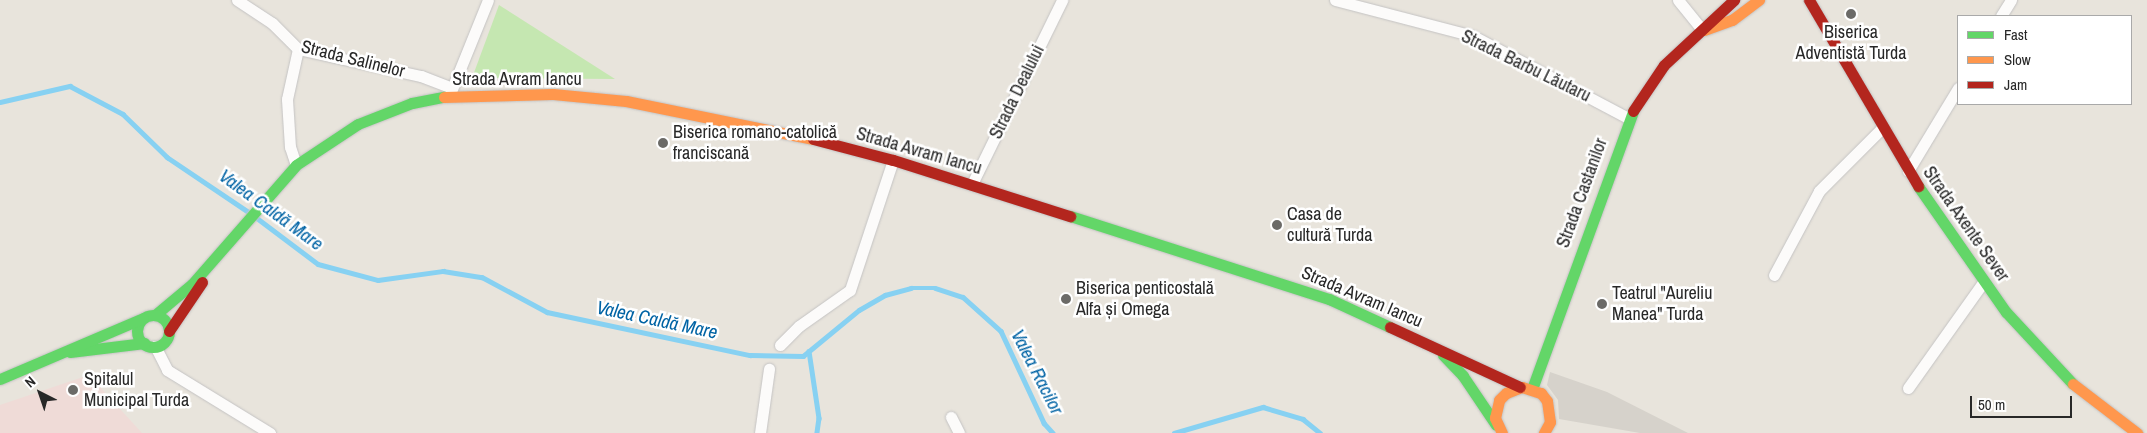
<!DOCTYPE html>
<html>
<head>
<meta charset="utf-8">
<style>
	body { margin:0 }
	#map { position:relative; width:2147px; height:433px; overflow:hidden; background:#e8e4dc; font-family:"Archivo Narrow",sans-serif }
	div>[style] { position:absolute }
	.medical>* { inset:0; background:#efdbd7 }
	.green>* { inset:0; background:#c5e7b1 }
	.plaza>* { inset:0; background:#d6d2cb }
	.stream>* { height:4.5px; margin:-2.25px; padding:0 2.25px; transform-origin:2.25px; border-radius:2.25px; background:#87d1f2 }
	.roads { filter:drop-shadow(0 0 1px #c4c3c3) drop-shadow(0 0 1px #c4c3c3) }
	.street>* { height:11px; margin:-5.5px; padding:0 5.5px; transform-origin:5.5px; border-radius:5.5px; background:#fcfbfa }
	.fast>* { height:11px; margin:-5.5px; padding:0 5.5px; transform-origin:5.5px; border-radius:5.5px; background:#63d668 }
	.fast>.ring { margin:-5.5px; padding:0; box-sizing:content-box; background:none; border:11px solid #63d668; border-radius:50% }
	.slow>* { height:11px; margin:-5.5px; padding:0 5.5px; transform-origin:5.5px; border-radius:5.5px; background:#ff974d }
	.jam>* { height:11px; margin:-5.5px; padding:0 5.5px; transform-origin:5.5px; border-radius:5.5px; background:#b3261e }
	.dots>* { width:14px; height:14px; translate:-50% -50%; box-sizing:border-box; border:2px solid #fff; border-radius:50% }
	span { translate:-50% -50%; white-space:nowrap; text-align:center; line-height:1.15; -webkit-text-stroke:5px #fff; paint-order:stroke }
	.poi-label { font-size:18px; color:#282828 }
	.left { translate:0 -50%; text-align:left }
	.street-label { font-size:18px; color:#282828 }
	.water-label { font-size:19px; color:#0063a4; font-style:italic }
	.legend { position:absolute; left:1957px; top:15px; width:175px; height:90px; box-sizing:border-box; background:#fff; border:1px solid #a9a9a9; margin:0; padding:6px 9px; list-style:none; font-size:15px; color:#282828 }
	.legend li { display:flex; align-items:center; gap:10px; height:25px }
	.legend b { width:25px; border:1px solid #a9a9a9 }
	.north { position:absolute; left:15px; top:368px; width:50px; height:50px; -webkit-text-stroke:4px #fff; paint-order:stroke; rotate:319deg; font-size:14px; font-weight:700; line-height:20px; text-align:center; color:#282828 }
	.north::after { content:''; display:block; margin:auto; width:18px; height:22px; background:#282828; clip-path:polygon(50% 0,100% 100%,50% 72%,0 100%) }
	.scale { position:absolute; left:1970px; top:396px; width:102px; height:22px; box-sizing:border-box; border:2px solid #282828; border-top:0; padding-left:6px; font-size:15px; line-height:18px; white-space:nowrap; color:#282828; -webkit-text-stroke:4px #fff; paint-order:stroke }
</style>
</head>
<body>
<div id="map">
	<div class="medical">
		<div style="clip-path:polygon(89px 375px,142px 433px,0 433px,0 405px)"></div>
	</div>
	<div class="green">
		<div style="clip-path:polygon(499px 5px,615px 79px,472px 78px)"></div>
	</div>
	<div class="plaza">
		<div style="clip-path:polygon(1550px 372px,1607px 392px,1688px 433px,1640px 433px,1559px 419px,1558px 400px,1547px 385px)"></div>
	</div>
	<div class="stream">
		<div style="left:0;top:102px;width:72px;rotate:-12.9deg"></div>
		<div style="left:70px;top:86px;width:60px;rotate:27.8deg"></div>
		<div style="left:123px;top:114px;width:62px;rotate:44.3deg"></div>
		<div style="left:167px;top:157px;width:100px;rotate:34deg"></div>
		<div style="left:257px;top:218px;width:76px;rotate:37deg"></div>
		<div style="left:318px;top:264px;width:62px;rotate:14.9deg"></div>
		<div style="left:378px;top:280px;width:66px;rotate:-7.9deg"></div>
		<div style="left:443px;top:271px;width:39px;rotate:9deg"></div>
		<div style="left:482px;top:277px;width:74px;rotate:28.3deg"></div>
		<div style="left:547px;top:312px;width:208px;rotate:12deg"></div>
		<div style="left:750px;top:355px;width:53px;rotate:1.1deg"></div>
		<div style="left:803px;top:356px;width:72px;rotate:-39.4deg"></div>
		<div style="left:859px;top:310px;width:30px;rotate:-30deg"></div>
		<div style="left:885px;top:295px;width:27px;rotate:-15deg"></div>
		<div style="left:911px;top:288px;width:24px"></div>
		<div style="left:935px;top:288px;width:29px;rotate:18deg"></div>
		<div style="left:963px;top:297px;width:51px;rotate:41.8deg"></div>
		<div style="left:1001px;top:331px;width:102px;rotate:64.9deg"></div>
		<div style="left:1044px;top:423px;width:13px;rotate:48deg"></div>
		<div style="left:809px;top:351px;width:68px;rotate:81.5deg"></div>
		<div style="left:819px;top:418px;width:15px;rotate:98deg"></div>
		<div style="left:1174px;top:433px;width:93px;rotate:-16.3deg"></div>
		<div style="left:1263px;top:407px;width:42px;rotate:16.7deg"></div>
		<div style="left:1303px;top:419px;width:22px;rotate:39deg"></div>
	</div>
	<div class="roads">
		<div class="street">
			<div style="left:237px;top:0;width:42px;rotate:33.3deg"></div>
			<div style="left:272px;top:23px;width:37px;rotate:45deg"></div>
			<div style="left:298px;top:49px;width:126px;rotate:12.4deg"></div>
			<div style="left:421px;top:76px;width:33px;rotate:21deg"></div>
			<div style="left:1335px;top:0;width:143px;rotate:14.6deg"></div>
			<div style="left:1473px;top:36px;width:175px;rotate:27.9deg"></div>
			<div style="left:1678px;top:0;width:38px;rotate:51deg"></div>
			<div style="left:2001px;top:16px;width:19px;rotate:-58deg"></div>
			<div style="left:450px;top:94px;width:101px;rotate:-68deg"></div>
			<div style="left:296px;top:165px;width:19px;rotate:-108deg"></div>
			<div style="left:290px;top:147px;width:48px;rotate:-93.6deg"></div>
			<div style="left:287px;top:99px;width:51px;rotate:-77.6deg"></div>
			<div style="left:1908px;top:171px;width:97px;rotate:-58.9deg"></div>
			<div style="left:972px;top:184px;width:205px;rotate:-63.9deg"></div>
			<div style="left:1774px;top:275px;width:95px;rotate:-61.8deg"></div>
			<div style="left:1819px;top:191px;width:89px;rotate:-45deg"></div>
			<div style="left:780px;top:345px;width:27px;rotate:-45deg"></div>
			<div style="left:799px;top:326px;width:62px;rotate:-35.2deg"></div>
			<div style="left:850px;top:290px;width:137px;rotate:-71.7deg"></div>
			<div style="left:155px;top:346px;width:27px;rotate:63deg"></div>
			<div style="left:167px;top:370px;width:121px;rotate:31.5deg"></div>
			<div style="left:1908px;top:388px;width:131px;rotate:-54.6deg"></div>
			<div style="left:951px;top:417px;width:18px;rotate:63deg"></div>
			<div style="left:760px;top:433px;width:65px;rotate:-82deg"></div>
		</div>
		<div class="fast">
			<div style="left:1918px;top:186px;width:154px;rotate:55.1deg"></div>
			<div style="left:2006px;top:312px;width:98px;rotate:47.1deg"></div>
			<div style="left:1070px;top:216px;width:272px;rotate:17.8deg"></div>
			<div style="left:1329px;top:299px;width:67px;rotate:24.7deg"></div>
			<div style="left:155px;top:315px;width:48px;rotate:-40deg"></div>
			<div style="left:192px;top:284px;width:158px;rotate:-48.8deg"></div>
			<div style="left:296px;top:165px;width:74px;rotate:-33.5deg"></div>
			<div style="left:358px;top:124px;width:58px;rotate:-21.3deg"></div>
			<div style="left:412px;top:103px;width:33px;rotate:-11deg"></div>
			<div class="ring" style="left:137px;top:315px;width:21px;height:21px"></div>
			<div style="left:70px;top:352px;width:75px;rotate:-6.9deg"></div>
			<div style="left:1443px;top:355px;width:29px;rotate:46deg"></div>
			<div style="left:1463px;top:376px;width:59px;rotate:56deg"></div>
			<div style="left:0;top:379px;width:155px;rotate:-23.1deg"></div>
			<div style="left:1532px;top:389px;width:296px;rotate:-70deg"></div>
		</div>
		<div class="slow">
			<div style="left:1704px;top:30px;width:30px;rotate:-20deg"></div>
			<div style="left:1732px;top:20px;width:34px;rotate:-37deg"></div>
			<div style="left:444px;top:97px;width:109px;rotate:-1.6deg"></div>
			<div style="left:553px;top:94px;width:73px;rotate:5.5deg"></div>
			<div style="left:626px;top:101px;width:191px;rotate:11.5deg"></div>
			<div style="left:2073px;top:384px;width:81px;rotate:37.4deg"></div>
			<div style="left:1502px;top:433px;width:17px;rotate:-115deg"></div>
			<div style="left:1495px;top:418px;width:18px;rotate:-77deg"></div>
			<div style="left:1499px;top:400px;width:10px;rotate:-45deg"></div>
			<div style="left:1506px;top:393px;width:17px;rotate:-21deg"></div>
			<div style="left:1522px;top:387px;width:20px;rotate:18deg"></div>
			<div style="left:1541px;top:393px;width:10px;rotate:53deg"></div>
			<div style="left:1547px;top:401px;width:21px;rotate:82deg"></div>
			<div style="left:1550px;top:422px;width:13px;rotate:119deg"></div>
		</div>
		<div class="jam">
			<div style="left:1809px;top:0;width:216px;rotate:59.6deg"></div>
			<div style="left:1633px;top:111px;width:55px;rotate:-56deg"></div>
			<div style="left:1664px;top:65px;width:96px;rotate:-42.9deg"></div>
			<div style="left:813px;top:139px;width:83px;rotate:14.7deg"></div>
			<div style="left:893px;top:160px;width:186px;rotate:17.6deg"></div>
			<div style="left:1390px;top:327px;width:143px;rotate:24.8deg"></div>
			<div style="left:169px;top:331px;width:59px;rotate:-56deg"></div>
		</div>
	</div>
	<div class="dots">
		<div style="left:1851px;top:14px;background:#6b6a67"></div>
		<div style="left:663px;top:143px;background:#6b6a67"></div>
		<div style="left:1277px;top:225px;background:#6b6a67"></div>
		<div style="left:1066px;top:299px;background:#6b6a67"></div>
		<div style="left:1602px;top:304px;background:#6b6a67"></div>
		<div style="left:73px;top:390px;background:#6b6a67"></div>
	</div>
	<div class="poi-label">
		<span style="left:1851px;top:43px">Biserica<br>Adventistă Turda</span>
		<span class="left" style="left:673px;top:143px">Biserica romano-catolică<br>franciscană</span>
		<span class="left" style="left:1287px;top:225px">Casa de<br>cultură Turda</span>
		<span class="left" style="left:1076px;top:299px">Biserica penticostală<br>Alfa și Omega</span>
		<span class="left" style="left:1612px;top:304px">Teatrul "Aureliu<br>Manea" Turda</span>
		<span class="left" style="left:84px;top:390px">Spitalul<br>Municipal Turda</span>
	</div>
	<div class="street-label">
		<span style="left:353px;top:59px;rotate:14deg">Strada Salinelor</span>
		<span style="left:1526px;top:66px;rotate:26deg">Strada Barbu Lăutaru</span>
		<span style="left:517px;top:79px">Strada Avram Iancu</span>
		<span style="left:1017px;top:92px;rotate:-64deg">Strada Dealului</span>
		<span style="left:919px;top:151px;rotate:16deg">Strada Avram Iancu</span>
		<span style="left:1582px;top:193px;rotate:-70deg">Strada Castanilor</span>
		<span style="left:1966px;top:224px;rotate:55deg">Strada Axente Sever</span>
		<span style="left:1362px;top:297px;rotate:23deg">Strada Avram Iancu</span>
	</div>
	<div class="water-label">
		<span style="left:271px;top:210px;rotate:36deg">Valea Caldă Mare</span>
		<span style="left:657px;top:320px;rotate:12deg">Valea Caldă Mare</span>
		<span style="left:1037px;top:372px;rotate:63deg">Valea Racilor</span>
	</div>
	<ul class="legend">
	<li><b style="height:6px;background:#63d668"></b>Fast</li>
	<li><b style="height:6px;background:#ff974d"></b>Slow</li>
	<li><b style="height:6px;background:#b3261e"></b>Jam</li>
	</ul>
	<div class="north">N</div>
	<div class="scale">50 m</div>
</div>
</body>
</html>
